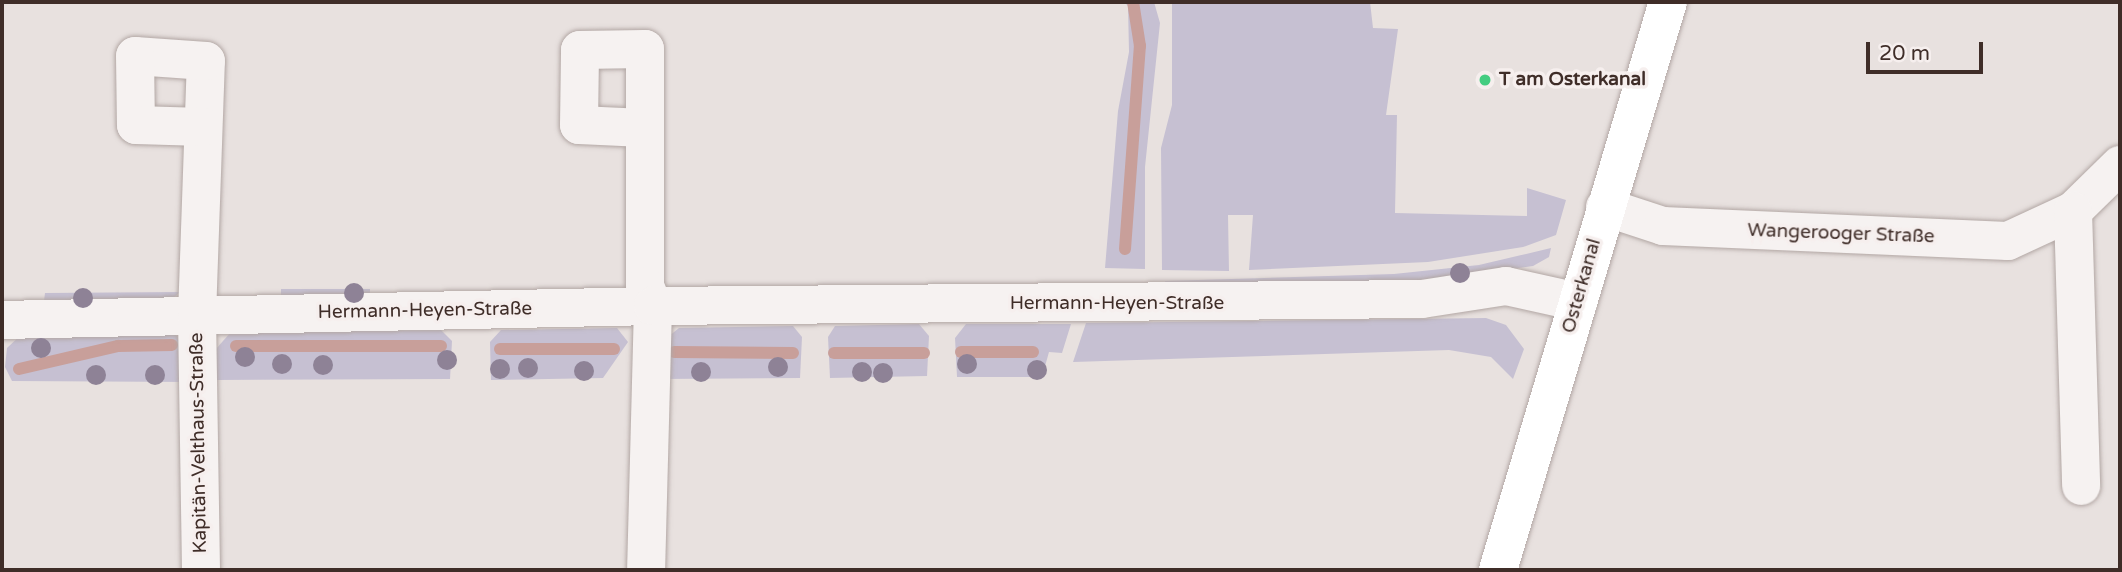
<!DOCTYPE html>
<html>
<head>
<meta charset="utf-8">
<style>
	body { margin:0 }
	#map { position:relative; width:2122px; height:572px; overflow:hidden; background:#e8e1df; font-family:"Varela Round",sans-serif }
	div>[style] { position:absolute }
	.green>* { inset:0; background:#c6c0d2 }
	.stream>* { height:12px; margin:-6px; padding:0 6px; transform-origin:6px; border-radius:6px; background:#c89f9a }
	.roads { filter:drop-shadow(0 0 2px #b2a7a4) drop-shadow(0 0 2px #b2a7a4) }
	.minor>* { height:38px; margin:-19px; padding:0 19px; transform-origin:19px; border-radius:19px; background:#f6f2f1 }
	.major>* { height:38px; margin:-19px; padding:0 19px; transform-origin:19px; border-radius:19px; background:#fff }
	.trees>* { width:20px; height:20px; margin:-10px; border-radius:50%; background:#8e8296 }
	.dots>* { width:19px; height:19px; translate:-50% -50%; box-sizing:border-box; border:4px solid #f6efee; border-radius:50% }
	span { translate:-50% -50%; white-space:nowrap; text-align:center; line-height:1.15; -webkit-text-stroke:7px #f6efee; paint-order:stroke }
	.poi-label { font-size:19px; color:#3f2d28; font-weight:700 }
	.left { translate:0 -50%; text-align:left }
	.street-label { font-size:19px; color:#3f2d28 }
	.frame { position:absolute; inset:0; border:4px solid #3f2d28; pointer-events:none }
	.scale { position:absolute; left:1866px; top:42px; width:117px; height:32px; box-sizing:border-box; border:4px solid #3f2d28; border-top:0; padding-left:9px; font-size:21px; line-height:24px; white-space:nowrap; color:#3f2d28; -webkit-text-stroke:5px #f6efee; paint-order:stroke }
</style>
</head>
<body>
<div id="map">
	<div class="green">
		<div style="clip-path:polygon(1124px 2px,1154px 2px,1160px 23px,1145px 167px,1145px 269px,1105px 268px,1118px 111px,1129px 52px,1128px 6px)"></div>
		<div style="clip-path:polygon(1172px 2px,1370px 2px,1373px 28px,1398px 29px,1386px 115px,1397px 115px,1395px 213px,1527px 216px,1527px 188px,1566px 200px,1556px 235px,1523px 247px,1428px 262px,1249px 270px,1253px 215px,1228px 215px,1229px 271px,1162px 270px,1161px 148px,1172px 105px)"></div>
		<div style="clip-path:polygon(1551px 248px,1549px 257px,1533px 266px,1427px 280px,1167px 290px,1165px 281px,1394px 274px,1479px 265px)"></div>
		<div style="clip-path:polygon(281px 289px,370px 289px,370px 298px,281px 298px)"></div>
		<div style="clip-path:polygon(180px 292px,172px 299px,44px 301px,45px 293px)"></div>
		<div style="clip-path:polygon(1486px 318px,1506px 325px,1524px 349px,1513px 379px,1491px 357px,1449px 350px,1073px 362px,1086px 323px)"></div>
		<div style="clip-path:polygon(919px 324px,929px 336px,927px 376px,830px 378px,828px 337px,835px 326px)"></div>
		<div style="clip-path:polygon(966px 324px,1071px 324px,1062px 353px,1049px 352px,1042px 377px,957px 377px,955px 338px)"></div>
		<div style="clip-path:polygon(793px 326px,802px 337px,800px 378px,661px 379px,658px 345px,679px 328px)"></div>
		<div style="clip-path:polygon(617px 328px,628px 342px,603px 378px,491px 380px,490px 342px,501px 330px)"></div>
		<div style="clip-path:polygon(441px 330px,452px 341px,450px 379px,217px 380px,215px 350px,231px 332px)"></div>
		<div style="clip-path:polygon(24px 332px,173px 332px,189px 350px,189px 382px,12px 381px,5px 367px,7px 348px)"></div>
	</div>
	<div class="stream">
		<div style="left:1125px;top:249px;width:204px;rotate:-85.8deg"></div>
		<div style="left:1140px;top:46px;width:45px;rotate:-99deg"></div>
		<div style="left:236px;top:346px;width:205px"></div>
		<div style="left:500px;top:349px;width:114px"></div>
		<div style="left:674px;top:352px;width:119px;rotate:0.5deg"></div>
		<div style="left:961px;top:352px;width:72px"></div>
		<div style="left:834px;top:353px;width:90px"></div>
		<div style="left:19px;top:369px;width:102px;rotate:-13.1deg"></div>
		<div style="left:118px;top:346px;width:54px;rotate:-1.1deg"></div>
	</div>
	<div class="roads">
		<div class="minor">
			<div style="left:644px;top:128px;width:65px;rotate:-177.4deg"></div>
			<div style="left:579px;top:125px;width:75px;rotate:-89.2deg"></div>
			<div style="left:580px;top:50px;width:65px;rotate:-0.9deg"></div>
			<div style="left:645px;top:49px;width:237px;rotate:90deg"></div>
			<div style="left:645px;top:286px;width:22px;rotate:68deg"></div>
			<div style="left:653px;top:306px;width:264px;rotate:91.5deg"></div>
			<div style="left:1605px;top:207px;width:61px;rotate:18.1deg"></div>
			<div style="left:1663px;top:226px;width:345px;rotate:2.5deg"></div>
			<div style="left:2008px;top:241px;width:72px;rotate:-24.8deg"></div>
			<div style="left:2073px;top:211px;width:66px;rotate:-44.4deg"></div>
			<div style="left:2073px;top:211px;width:275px;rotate:88.3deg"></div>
			<div style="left:2px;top:320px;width:651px;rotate:-1.23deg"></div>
			<div style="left:653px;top:306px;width:769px;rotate:-0.52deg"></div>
			<div style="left:1422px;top:299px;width:85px;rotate:-8.8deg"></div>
			<div style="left:1506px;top:286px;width:74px;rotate:12.5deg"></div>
			<div style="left:201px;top:570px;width:254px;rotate:-90.9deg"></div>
			<div style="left:197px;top:316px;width:255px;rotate:-88deg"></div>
			<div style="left:206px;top:61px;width:71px;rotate:-176deg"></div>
			<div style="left:135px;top:56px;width:69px;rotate:89.2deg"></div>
			<div style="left:136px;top:125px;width:67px;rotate:1.7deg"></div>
		</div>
		<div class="major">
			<div style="left:1498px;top:570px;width:593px;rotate:-73.34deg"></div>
		</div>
	</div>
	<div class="trees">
		<div style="left:1460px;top:273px"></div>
		<div style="left:354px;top:293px"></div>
		<div style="left:83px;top:298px"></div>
		<div style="left:41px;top:348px"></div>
		<div style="left:245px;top:357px"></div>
		<div style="left:447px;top:360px"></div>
		<div style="left:282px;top:364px"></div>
		<div style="left:967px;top:364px"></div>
		<div style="left:323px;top:365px"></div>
		<div style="left:778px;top:367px"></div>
		<div style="left:528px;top:368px"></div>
		<div style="left:500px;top:369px"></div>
		<div style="left:1037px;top:370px"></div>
		<div style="left:584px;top:371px"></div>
		<div style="left:701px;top:372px"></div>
		<div style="left:862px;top:372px"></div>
		<div style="left:883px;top:373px"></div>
		<div style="left:96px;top:375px"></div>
		<div style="left:155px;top:375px"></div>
	</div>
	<div class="dots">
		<div style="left:1485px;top:80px;background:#44cd81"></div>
	</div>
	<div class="poi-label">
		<span class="left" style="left:1499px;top:80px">T am Osterkanal</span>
	</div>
	<div class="street-label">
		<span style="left:1841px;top:234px;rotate:2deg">Wangerooger Straße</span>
		<span style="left:1582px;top:286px;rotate:-74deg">Osterkanal</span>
		<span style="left:1117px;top:304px">Hermann-Heyen-Straße</span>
		<span style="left:425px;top:311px;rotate:-1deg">Hermann-Heyen-Straße</span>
		<span style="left:199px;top:443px;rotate:-91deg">Kapitän-Velthaus-Straße</span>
	</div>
	<div class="frame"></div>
	<div class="scale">20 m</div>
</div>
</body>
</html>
